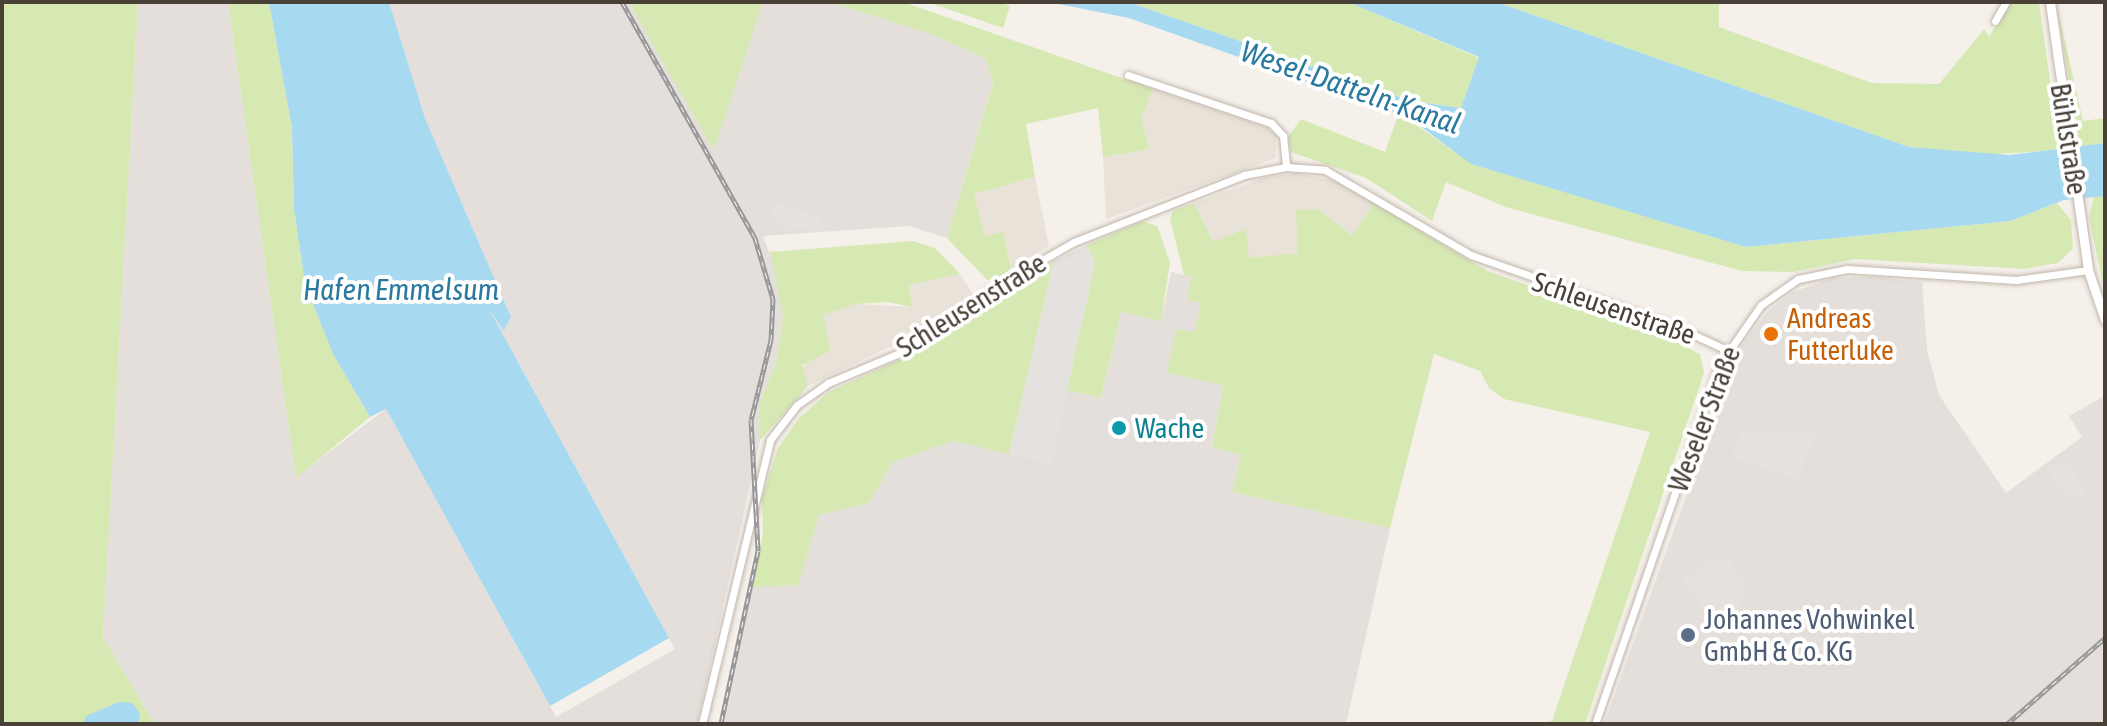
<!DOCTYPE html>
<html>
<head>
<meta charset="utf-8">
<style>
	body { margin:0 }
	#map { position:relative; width:2107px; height:726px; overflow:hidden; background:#f5f0ea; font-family:"Asap Condensed",sans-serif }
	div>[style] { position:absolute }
	.residential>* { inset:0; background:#e9e2d8 }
	.industrial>* { inset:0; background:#e5dfdb }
	.green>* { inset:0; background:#d6e9b3 }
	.parking>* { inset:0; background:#e4e1de }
	.water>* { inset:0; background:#a7daf1 }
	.roads { filter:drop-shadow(0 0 2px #c1b7ac) drop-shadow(0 0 2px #c1b7ac) }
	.minor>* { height:7px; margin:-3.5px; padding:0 3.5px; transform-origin:3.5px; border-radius:3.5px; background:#fff }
	.tertiary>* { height:9px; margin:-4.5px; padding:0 4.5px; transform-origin:4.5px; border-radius:4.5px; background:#fff }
	.rail>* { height:5px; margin-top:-2.5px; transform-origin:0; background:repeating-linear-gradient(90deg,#fff 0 6px,#989898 0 12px); box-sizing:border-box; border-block:2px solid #989898 }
	.dots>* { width:22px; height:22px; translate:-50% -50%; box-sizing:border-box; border:4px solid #fff; border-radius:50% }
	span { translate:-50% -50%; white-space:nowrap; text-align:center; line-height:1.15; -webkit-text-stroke:8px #fff; paint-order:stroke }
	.street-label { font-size:28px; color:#494138 }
	.food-label { font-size:28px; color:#c56008 }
	.left { translate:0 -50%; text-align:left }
	.culture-label { font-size:28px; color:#0d838f }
	.service-label { font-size:28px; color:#4e5e75 }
	.water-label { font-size:30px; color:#2a799e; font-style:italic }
	.frame { position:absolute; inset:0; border:4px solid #494138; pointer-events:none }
</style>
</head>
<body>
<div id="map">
	<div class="residential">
		<div style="clip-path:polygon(1153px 89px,1266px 127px,1276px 136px,1276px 158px,1106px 219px,1103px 157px,1150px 149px,1141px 119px)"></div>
		<div style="clip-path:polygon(1296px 173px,1337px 181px,1374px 203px,1352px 235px,1318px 209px,1298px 254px,1248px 258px,1246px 229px,1213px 243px,1194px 203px,1264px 178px)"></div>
		<div style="clip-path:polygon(1035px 177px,1049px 246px,1011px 269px,1003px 232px,985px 237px,974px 194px)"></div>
		<div style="clip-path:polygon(960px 274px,974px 296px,940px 323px,808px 386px,800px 371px,825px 335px,823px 315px,856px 304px,912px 307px,909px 285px)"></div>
	</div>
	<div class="industrial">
		<div style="clip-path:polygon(138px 2px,228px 2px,296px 477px,386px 409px,556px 717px,675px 649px,489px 309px,505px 330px,511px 317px,425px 118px,389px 2px,629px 2px,714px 149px,763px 2px,829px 2px,928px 33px,985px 58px,993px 82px,947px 238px,909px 226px,763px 236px,779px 277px,783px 317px,776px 362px,760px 402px,760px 440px,697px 724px,155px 724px,103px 637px)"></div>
		<div style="clip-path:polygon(1171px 272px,1192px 277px,1201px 302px,1194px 333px,1178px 329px,1223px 385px,1212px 447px,1241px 455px,1232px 492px,1390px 528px,1346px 724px,724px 724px,753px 587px,798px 584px,819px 514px,869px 503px,893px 462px,953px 441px,1051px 463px,1067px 390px,1101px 398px,1121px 312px,1161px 321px)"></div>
		<div style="clip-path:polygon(1870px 277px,1922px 282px,1927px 350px,1939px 395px,2006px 493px,2082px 437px,2069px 416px,2105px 396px,2105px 724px,1604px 724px,1739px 349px,1769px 310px,1793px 292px,1832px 278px)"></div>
	</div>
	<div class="green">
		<div style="clip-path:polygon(2px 2px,138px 2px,103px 637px,155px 724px,2px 724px)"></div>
		<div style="clip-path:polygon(228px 2px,269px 2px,292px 128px,294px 209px,305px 284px,333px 354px,370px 417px,296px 478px)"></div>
		<div style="clip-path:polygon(629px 2px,763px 2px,714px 150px,669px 73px)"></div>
		<div style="clip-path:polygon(829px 2px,903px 2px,1153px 89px,1141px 119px,1150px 149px,1103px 157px,1098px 108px,1026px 124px,1035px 177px,974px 194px,985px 236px,1003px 232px,1011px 269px,994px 281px,986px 279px,947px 238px,993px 83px,985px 58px,928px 33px)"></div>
		<div style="clip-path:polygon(927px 2px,1000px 2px,1010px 6px,1003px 28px)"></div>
		<div style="clip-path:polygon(1128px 2px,1348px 2px,1479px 58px,1461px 108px,1411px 101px)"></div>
		<div style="clip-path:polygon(1496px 2px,1719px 2px,1719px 27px,1872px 83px,1939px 84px,1984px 29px,1989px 37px,2010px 2px,2039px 2px,2060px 150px,1980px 155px,1909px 147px)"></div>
		<div style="clip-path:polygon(2056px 2px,2083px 121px,2105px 118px,2105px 143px,2080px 147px)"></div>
		<div style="clip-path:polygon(1399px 113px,1472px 164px,1746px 247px,2010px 221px,2057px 203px,2071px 220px,2073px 249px,2058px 263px,2024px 269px,1855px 259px,1794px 272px,1742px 271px,1506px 207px,1446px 182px,1432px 221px,1366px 178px,1291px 152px,1288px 137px,1301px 119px,1385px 152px)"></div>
		<div style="clip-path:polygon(2094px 196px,2105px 196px,2105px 294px,2089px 217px)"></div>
		<div style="clip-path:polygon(1194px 203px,1213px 242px,1246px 229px,1249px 258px,1298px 253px,1296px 210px,1318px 209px,1352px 235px,1374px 203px,1487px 271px,1645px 326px,1700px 354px,1704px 373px,1585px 724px,1530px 724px,1552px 721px,1650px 432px,1504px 399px,1489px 388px,1480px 371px,1434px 354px,1390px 528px,1232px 492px,1241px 455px,1212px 447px,1223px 385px,1167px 373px,1177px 329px,1194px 332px,1201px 303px,1187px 300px,1191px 277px,1184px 275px,1170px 219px,1173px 211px)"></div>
		<div style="clip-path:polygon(1143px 221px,1157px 226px,1170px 262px,1161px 321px,1121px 312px,1101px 398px,1067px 390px,1095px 263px,1087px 245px)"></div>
		<div style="clip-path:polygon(912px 241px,935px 248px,960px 274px,909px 285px,912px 307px,887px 302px,856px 304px,823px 315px,830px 351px,802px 365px,808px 386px,760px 440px,760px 402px,776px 362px,783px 317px,770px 252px)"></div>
		<div style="clip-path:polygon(1054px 261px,1009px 454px,953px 441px,893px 462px,869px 503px,819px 515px,798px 585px,753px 587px,763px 533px,762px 499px,778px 448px,800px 417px,829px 392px,938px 342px)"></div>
	</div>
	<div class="parking">
		<div style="clip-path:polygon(776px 202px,822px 218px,820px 231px,792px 227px,793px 221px,788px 233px,783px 231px,787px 219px,783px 224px,770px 214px)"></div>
		<div style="clip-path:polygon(1087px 245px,1095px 263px,1051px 464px,1009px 454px,1054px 261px)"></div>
		<div style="clip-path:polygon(1740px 430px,1814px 435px,1799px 479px,1732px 457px)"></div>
		<div style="clip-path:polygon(2065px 460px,2086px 491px,2071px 502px,2049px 471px)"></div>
		<div style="clip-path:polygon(1715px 558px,1728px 559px,1747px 585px,1732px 621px,1722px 628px,1715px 626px,1683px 580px)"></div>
	</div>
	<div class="water">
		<div style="clip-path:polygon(269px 2px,389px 2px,425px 118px,511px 317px,504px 331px,489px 309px,669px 638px,550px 706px,386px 409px,370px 417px,333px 354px,305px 284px,294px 209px,292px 128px)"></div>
		<div style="clip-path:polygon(1048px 2px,1128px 2px,1411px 101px,1461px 108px,1479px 57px,1348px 2px,1496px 2px,1909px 147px,2009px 155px,2105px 143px,2105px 196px,2064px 200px,2010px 221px,1746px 247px,1471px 164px,1408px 117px,1129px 18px)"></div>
		<div style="clip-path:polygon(119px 702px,132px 703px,140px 713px,138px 724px,83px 724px,86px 716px)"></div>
	</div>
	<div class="roads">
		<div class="minor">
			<div style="left:1995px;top:21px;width:22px;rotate:-60deg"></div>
			<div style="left:1128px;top:75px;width:151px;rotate:18.6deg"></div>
			<div style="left:1271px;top:123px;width:18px;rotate:47deg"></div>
			<div style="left:1283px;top:136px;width:31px;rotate:84deg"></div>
			<div style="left:702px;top:724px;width:292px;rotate:-76.5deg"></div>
			<div style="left:770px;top:440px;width:44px;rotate:-52.4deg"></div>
			<div style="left:797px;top:405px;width:38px;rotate:-35deg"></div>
			<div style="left:828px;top:383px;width:86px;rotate:-22.7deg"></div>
			<div style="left:907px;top:350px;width:114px;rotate:-35.4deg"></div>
			<div style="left:1000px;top:284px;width:85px;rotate:-29.6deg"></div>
			<div style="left:1074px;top:242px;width:183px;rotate:-21.5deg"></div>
			<div style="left:1244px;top:175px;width:43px;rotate:-10.8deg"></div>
			<div style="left:1286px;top:167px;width:39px;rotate:4deg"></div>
			<div style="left:1325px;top:170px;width:169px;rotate:30.2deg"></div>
			<div style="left:1471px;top:255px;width:220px;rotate:19.3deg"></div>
			<div style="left:1679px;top:328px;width:53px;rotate:24.6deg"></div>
			<div style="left:1595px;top:724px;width:381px;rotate:-70.9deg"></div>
			<div style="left:1720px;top:364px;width:72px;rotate:-55.2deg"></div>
			<div style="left:1761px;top:305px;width:45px;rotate:-35.1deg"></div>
			<div style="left:1798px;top:279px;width:50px;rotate:-11.5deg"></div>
			<div style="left:1847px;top:269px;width:169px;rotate:3.7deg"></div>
			<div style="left:2016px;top:280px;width:73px;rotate:-7.9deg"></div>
		</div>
		<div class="tertiary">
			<div style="left:2050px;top:2px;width:271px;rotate:81.9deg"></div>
			<div style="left:2088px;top:270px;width:53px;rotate:71.2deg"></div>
		</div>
	</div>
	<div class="rail">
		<div style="left:622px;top:2px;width:271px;rotate:60.6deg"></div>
		<div style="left:755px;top:238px;width:64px;rotate:73.6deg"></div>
		<div style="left:773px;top:299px;width:41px;rotate:92.8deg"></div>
		<div style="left:771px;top:340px;width:82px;rotate:104deg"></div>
		<div style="left:751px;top:420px;width:131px;rotate:86.9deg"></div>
		<div style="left:758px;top:551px;width:177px;rotate:102.1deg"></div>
		<div style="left:2007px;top:724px;width:130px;rotate:-41.3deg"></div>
	</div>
	<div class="dots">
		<div style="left:1771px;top:334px;background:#e8710a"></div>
		<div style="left:1119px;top:428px;background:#0f9aa8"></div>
		<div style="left:1688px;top:635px;background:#5c6f8a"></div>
	</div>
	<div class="street-label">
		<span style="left:2069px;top:139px;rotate:81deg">Bühlstraße</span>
		<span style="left:971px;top:305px;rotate:-32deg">Schleusenstraße</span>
		<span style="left:1614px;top:308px;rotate:19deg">Schleusenstraße</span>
		<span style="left:1704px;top:419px;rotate:-69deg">Weseler Straße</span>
	</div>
	<div class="food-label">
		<span class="left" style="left:1787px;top:334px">Andreas<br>Futterluke</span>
	</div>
	<div class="culture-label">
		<span class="left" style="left:1135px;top:428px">Wache</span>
	</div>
	<div class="service-label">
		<span class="left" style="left:1704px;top:635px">Johannes Vohwinkel<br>GmbH &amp; Co. KG</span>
	</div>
	<div class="water-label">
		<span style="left:1351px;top:87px;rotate:19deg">Wesel-Datteln-Kanal</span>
		<span style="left:401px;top:289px">Hafen Emmelsum</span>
	</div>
	<div class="frame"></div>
</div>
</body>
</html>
